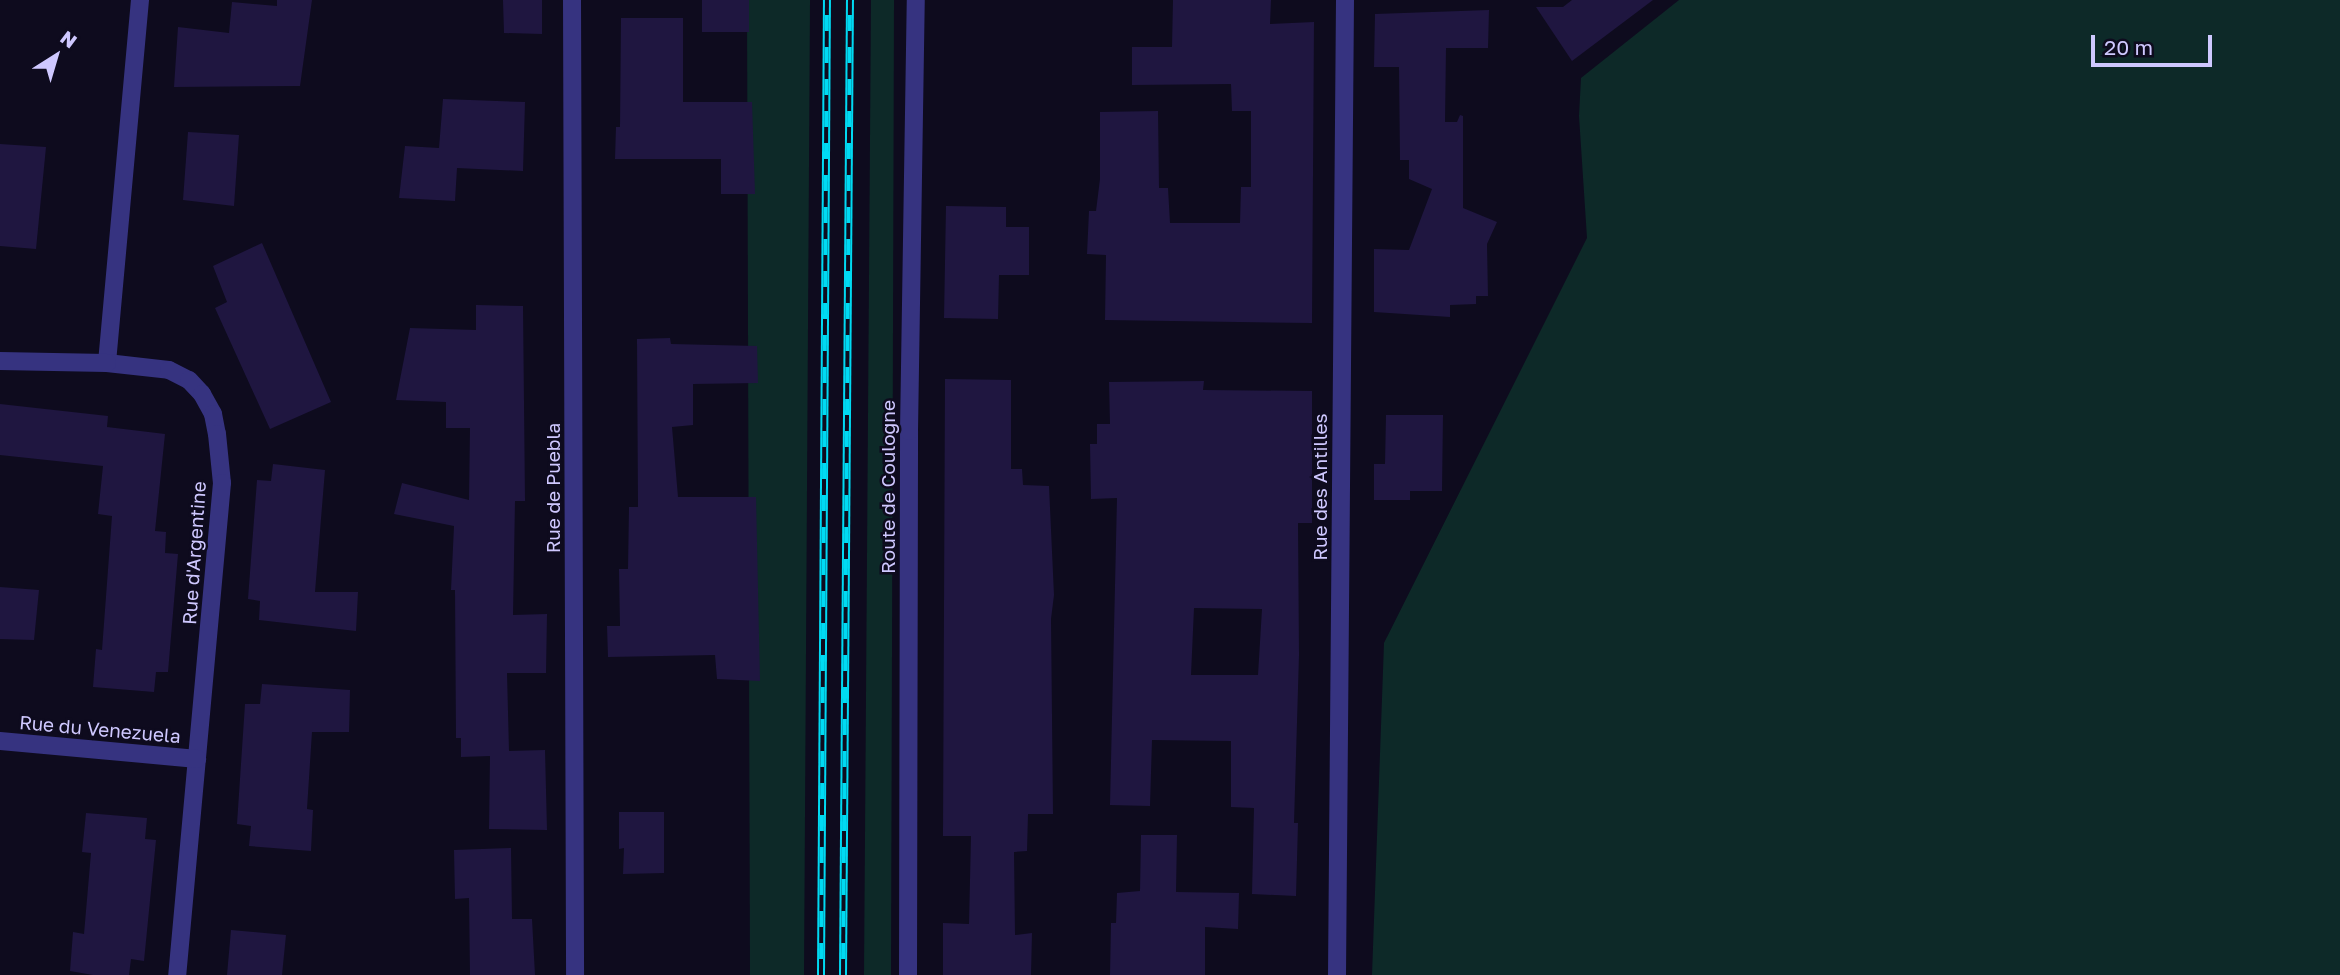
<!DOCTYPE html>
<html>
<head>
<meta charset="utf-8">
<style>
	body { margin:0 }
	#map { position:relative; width:2340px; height:975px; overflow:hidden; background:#0e0b1e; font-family:"Golos Text",sans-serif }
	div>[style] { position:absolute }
	.green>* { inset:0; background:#0d2928 }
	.building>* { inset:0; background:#1f1640 }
	.street>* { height:18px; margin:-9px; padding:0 9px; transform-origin:9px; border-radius:9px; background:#363380 }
	.rail>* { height:8px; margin-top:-4px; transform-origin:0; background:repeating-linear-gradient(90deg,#0e0b1e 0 16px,#00daf3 0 32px); box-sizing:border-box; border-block:2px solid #00daf3 }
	span { translate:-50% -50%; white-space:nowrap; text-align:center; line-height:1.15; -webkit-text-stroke:5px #0e0b1e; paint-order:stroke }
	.street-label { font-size:19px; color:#cfc8ff }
	.north { position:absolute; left:21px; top:21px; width:70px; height:70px; -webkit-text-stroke:5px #0e0b1e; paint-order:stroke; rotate:37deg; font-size:19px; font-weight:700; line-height:28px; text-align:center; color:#cfc8ff }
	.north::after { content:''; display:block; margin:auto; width:24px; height:32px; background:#cfc8ff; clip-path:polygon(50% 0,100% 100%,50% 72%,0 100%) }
	.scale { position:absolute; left:2091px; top:35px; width:121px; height:32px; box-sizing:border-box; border:4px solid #cfc8ff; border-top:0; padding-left:9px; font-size:21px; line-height:24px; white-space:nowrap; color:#cfc8ff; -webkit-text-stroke:5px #0e0b1e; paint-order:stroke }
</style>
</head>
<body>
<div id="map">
	<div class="green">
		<div style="clip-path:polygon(747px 0,810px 0,804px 975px,750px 975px)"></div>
		<div style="clip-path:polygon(871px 0,894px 0,891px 975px,864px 975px)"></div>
		<div style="clip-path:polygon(1679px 0,2340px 0,2340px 975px,1372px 975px,1384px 643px,1587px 238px,1579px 116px,1581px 78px)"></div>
	</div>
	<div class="building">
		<div style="clip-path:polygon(277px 0,312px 0,300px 86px,174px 87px,178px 27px,229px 33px,232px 2px,277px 6px)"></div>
		<div style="clip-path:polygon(503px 0,542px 0,542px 34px,504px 33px)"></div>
		<div style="clip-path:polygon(702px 0,749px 0,749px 32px,702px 32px)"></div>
		<div style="clip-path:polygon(1173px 0,1271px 0,1270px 24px,1314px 22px,1312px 323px,1105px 320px,1106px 255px,1087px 254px,1089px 211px,1096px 211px,1100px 179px,1100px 112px,1158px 111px,1159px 188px,1168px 188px,1170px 223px,1240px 223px,1241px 187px,1251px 187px,1251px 111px,1232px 111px,1231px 84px,1132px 85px,1132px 47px,1172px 47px)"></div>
		<div style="clip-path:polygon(1572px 0,1653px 0,1572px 61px,1536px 7px,1563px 7px)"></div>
		<div style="clip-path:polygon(1489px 10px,1488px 48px,1446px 48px,1445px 122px,1457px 122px,1460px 115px,1463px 116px,1463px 208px,1497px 222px,1487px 244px,1488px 296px,1476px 296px,1476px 304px,1450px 305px,1450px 317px,1374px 312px,1374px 249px,1409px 250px,1432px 189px,1409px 179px,1409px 160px,1400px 160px,1399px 67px,1374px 67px,1375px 14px)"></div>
		<div style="clip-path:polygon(621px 18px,683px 18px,683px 102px,752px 102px,755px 194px,721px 194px,721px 159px,615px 159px,616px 127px,620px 127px)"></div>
		<div style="clip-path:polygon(443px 99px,525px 102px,523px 171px,457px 168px,455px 201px,399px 198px,405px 146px,439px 148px)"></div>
		<div style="clip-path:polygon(188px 132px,239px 135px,234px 206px,183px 200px)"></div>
		<div style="clip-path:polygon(0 144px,46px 147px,36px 249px,0 246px)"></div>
		<div style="clip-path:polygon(946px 206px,1006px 207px,1006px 227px,1029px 227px,1029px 275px,999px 275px,998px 319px,944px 318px)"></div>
		<div style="clip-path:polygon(262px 243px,331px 402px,270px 429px,215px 308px,227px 302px,213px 266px)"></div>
		<div style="clip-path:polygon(476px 305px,523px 306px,525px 501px,515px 501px,513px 615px,547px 614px,546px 673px,507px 673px,509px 751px,545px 750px,547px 830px,489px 829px,490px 756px,461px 757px,461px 738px,456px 738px,455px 590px,451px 590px,454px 526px,394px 514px,402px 483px,469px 500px,470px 428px,446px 428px,446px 402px,396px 400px,410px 328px,476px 330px)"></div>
		<div style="clip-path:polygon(670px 338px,671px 344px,757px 346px,758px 383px,693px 384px,693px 425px,672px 427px,678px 497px,756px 497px,760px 681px,717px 679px,715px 655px,608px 657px,607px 626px,620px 626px,619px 569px,628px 569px,629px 507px,638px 507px,637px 339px)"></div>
		<div style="clip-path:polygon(945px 379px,1011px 380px,1011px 469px,1022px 469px,1023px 485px,1049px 486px,1054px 595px,1051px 619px,1053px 814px,1028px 814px,1027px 851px,1014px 852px,1015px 935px,1032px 933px,1031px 975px,943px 975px,943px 923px,969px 924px,971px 836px,943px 836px)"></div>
		<div style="clip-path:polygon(evenodd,1204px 381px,1203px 390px,1312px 391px,1312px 523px,1298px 523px,1299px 655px,1294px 823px,1298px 823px,1296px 896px,1252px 894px,1254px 808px,1231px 807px,1231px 741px,1152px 740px,1150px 806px,1110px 805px,1117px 498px,1091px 499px,1090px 444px,1097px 444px,1097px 424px,1110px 424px,1109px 382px,1204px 381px,1194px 608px,1262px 609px,1258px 675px,1191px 675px,1194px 608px)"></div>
		<div style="clip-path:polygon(0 404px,108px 416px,107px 427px,165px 434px,155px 531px,166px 532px,165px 553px,178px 554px,168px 672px,156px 672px,154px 692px,93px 687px,96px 649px,102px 650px,112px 516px,98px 514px,103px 466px,0 455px)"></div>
		<div style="clip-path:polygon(1386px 415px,1443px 415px,1442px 491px,1410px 491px,1410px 500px,1374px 500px,1374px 464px,1385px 464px)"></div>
		<div style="clip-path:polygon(273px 464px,325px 470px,315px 592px,358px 592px,356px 631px,259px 620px,260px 601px,248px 599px,257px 480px,271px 481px)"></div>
		<div style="clip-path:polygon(0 587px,39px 590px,34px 640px,0 639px)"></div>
		<div style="clip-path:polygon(262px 684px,350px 690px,349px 732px,312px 732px,307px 809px,313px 810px,311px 851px,249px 846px,251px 826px,237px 824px,245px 704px,260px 704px)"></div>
		<div style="clip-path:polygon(619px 812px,664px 812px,664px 873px,623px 874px,624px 848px,619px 849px)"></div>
		<div style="clip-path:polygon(86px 813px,147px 818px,145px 839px,156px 840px,144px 961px,131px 959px,129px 975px,93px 975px,70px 971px,73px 932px,84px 934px,91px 853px,82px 852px)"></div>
		<div style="clip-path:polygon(1141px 835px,1177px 835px,1176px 892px,1239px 893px,1238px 929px,1205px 927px,1205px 975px,1110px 975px,1111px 923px,1116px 923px,1117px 893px,1140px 891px)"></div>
		<div style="clip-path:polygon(511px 848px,512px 919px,532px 919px,535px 975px,470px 975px,469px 898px,455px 899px,454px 850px)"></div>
		<div style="clip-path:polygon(231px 930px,286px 935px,282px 975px,227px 975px)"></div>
	</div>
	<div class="street">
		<div style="left:140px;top:0;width:364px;rotate:95.2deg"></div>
		<div style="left:107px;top:363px;width:62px;rotate:6.4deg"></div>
		<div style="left:169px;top:370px;width:22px;rotate:27deg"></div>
		<div style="left:189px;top:380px;width:19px;rotate:47deg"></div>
		<div style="left:202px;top:394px;width:23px;rotate:61deg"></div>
		<div style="left:213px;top:414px;width:20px;rotate:79deg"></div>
		<div style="left:217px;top:434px;width:49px;rotate:84.2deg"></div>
		<div style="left:222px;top:483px;width:494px;rotate:95.2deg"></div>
		<div style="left:572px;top:0;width:975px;rotate:89.82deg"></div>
		<div style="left:0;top:361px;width:107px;rotate:1.1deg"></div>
		<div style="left:0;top:741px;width:198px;rotate:5.2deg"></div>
		<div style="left:908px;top:975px;width:544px;rotate:-89.89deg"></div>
		<div style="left:909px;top:431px;width:431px;rotate:-89.1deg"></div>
		<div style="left:1337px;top:975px;width:975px;rotate:-89.53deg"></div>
	</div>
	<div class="rail">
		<div style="left:821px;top:975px;width:975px;rotate:-89.65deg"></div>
		<div style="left:843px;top:975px;width:975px;rotate:-89.59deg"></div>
	</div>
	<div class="street-label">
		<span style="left:888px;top:487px;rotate:-90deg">Route de Coulogne</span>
		<span style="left:1320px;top:487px;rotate:-90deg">Rue des Antilles</span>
		<span style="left:553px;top:488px;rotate:-90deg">Rue de Puebla</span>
		<span style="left:194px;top:553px;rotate:-86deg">Rue d'Argentine</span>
		<span style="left:100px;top:729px;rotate:5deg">Rue du Venezuela</span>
	</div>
	<div class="north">N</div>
	<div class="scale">20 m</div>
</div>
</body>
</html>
